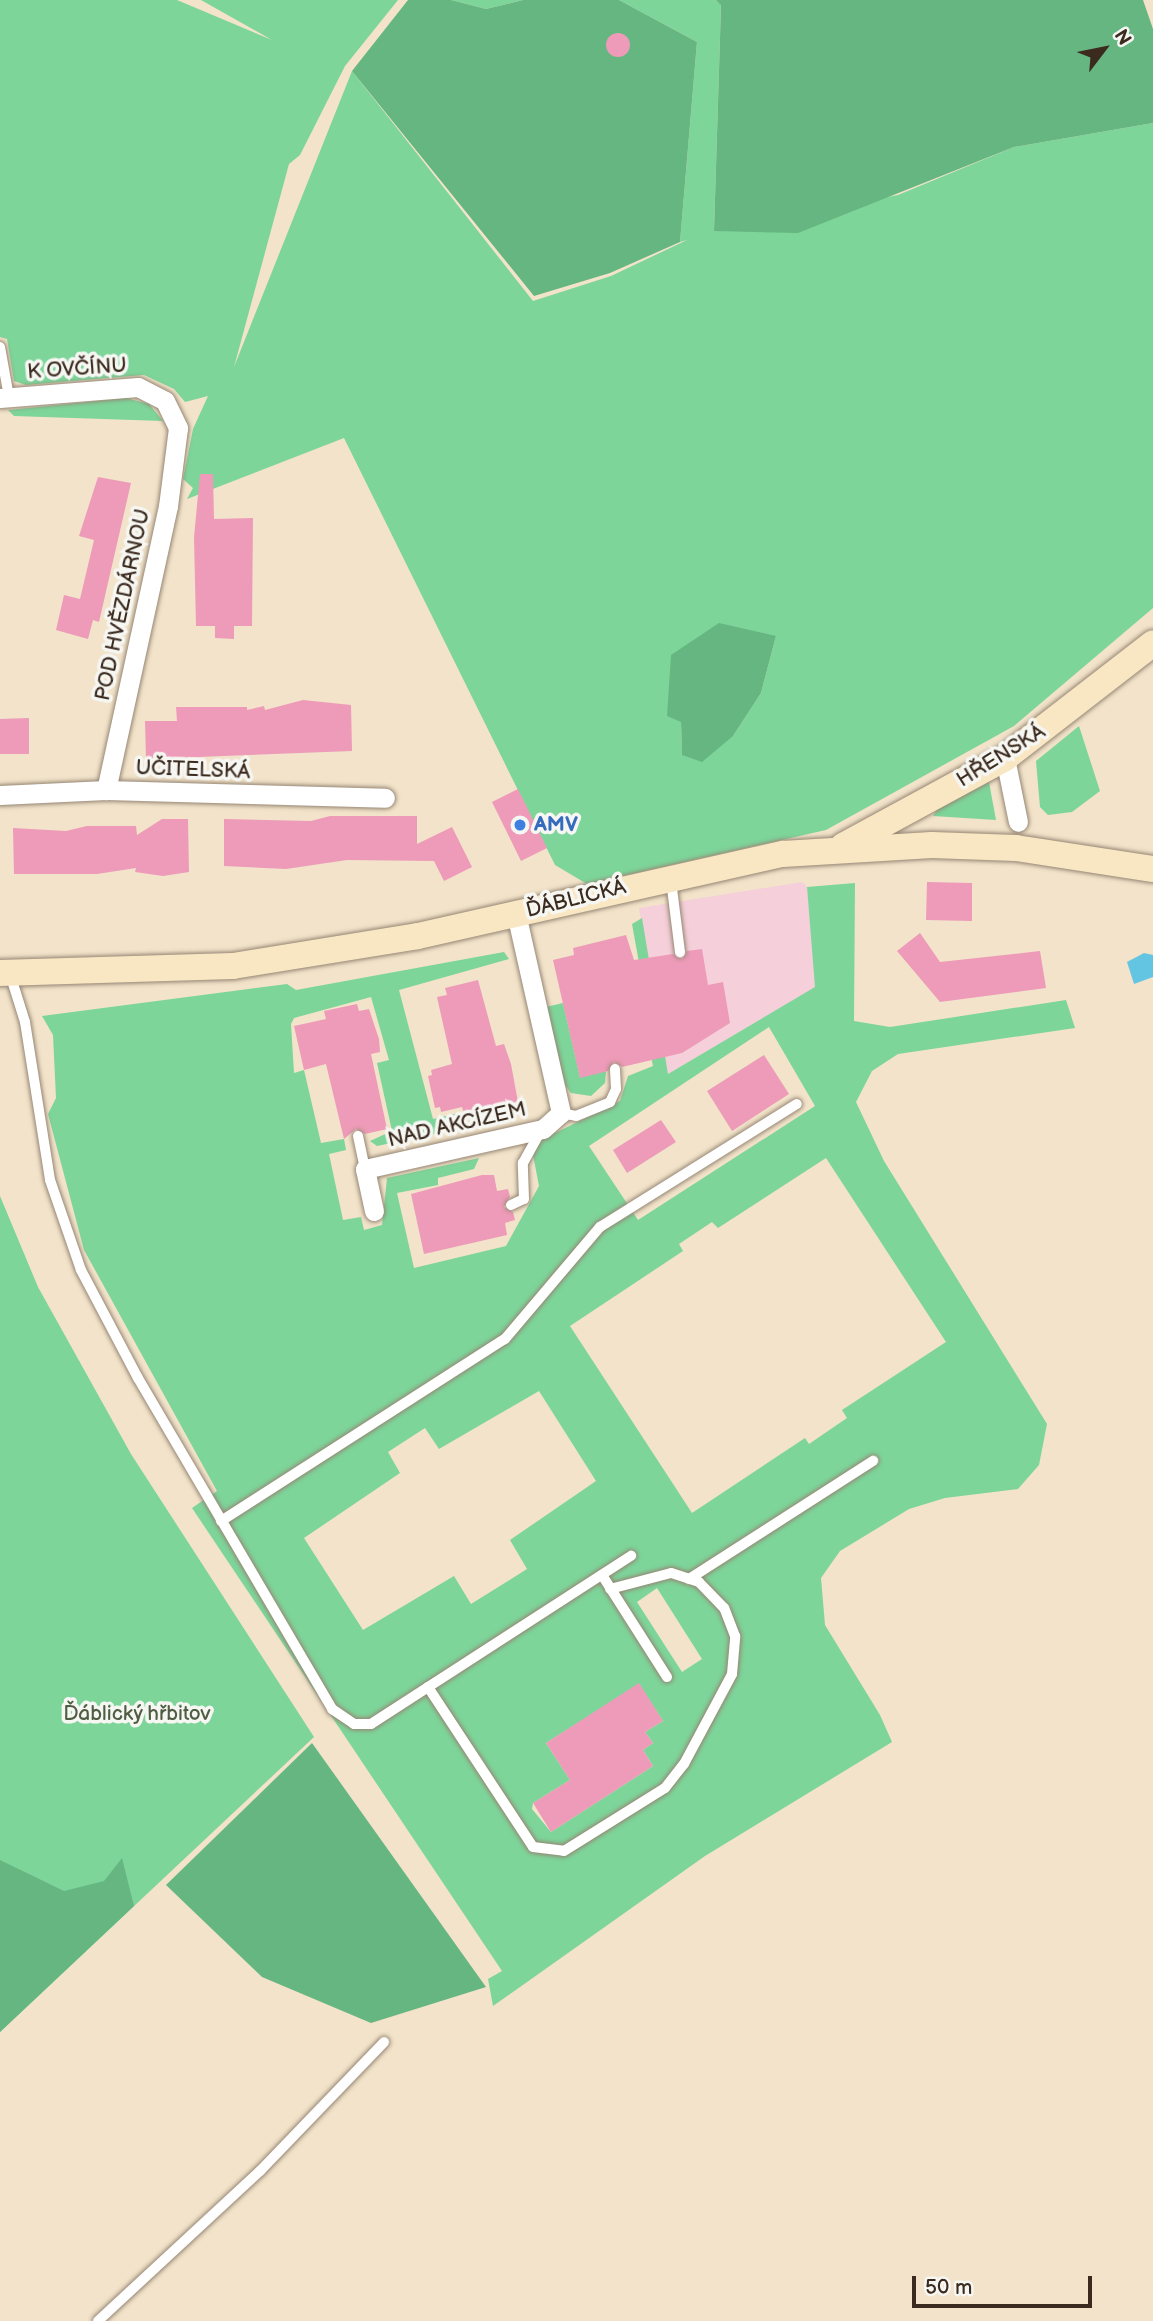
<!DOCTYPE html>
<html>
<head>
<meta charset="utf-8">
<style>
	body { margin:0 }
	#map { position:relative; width:1153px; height:2321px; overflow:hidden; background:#f2e3ca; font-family:"Balsamiq Sans",sans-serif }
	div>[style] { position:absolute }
	.built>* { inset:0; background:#f5cfd9 }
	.green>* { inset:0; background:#7dd59a }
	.forest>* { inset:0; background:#66b682 }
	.water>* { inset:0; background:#64c5e2 }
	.building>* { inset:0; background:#ed9bb8 }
	.round { border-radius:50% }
	.roads { filter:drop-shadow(0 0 2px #968674) drop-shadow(0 0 2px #968674) }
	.lane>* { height:10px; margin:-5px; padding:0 5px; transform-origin:5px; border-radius:5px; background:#fff }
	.street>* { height:19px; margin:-9.5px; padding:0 9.5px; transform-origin:9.5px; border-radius:9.5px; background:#fff }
	.secondary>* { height:26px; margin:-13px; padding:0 13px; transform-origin:13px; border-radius:13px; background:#f9e7c3 }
	.dots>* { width:19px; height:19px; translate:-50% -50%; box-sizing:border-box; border:4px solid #f6f6f2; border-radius:50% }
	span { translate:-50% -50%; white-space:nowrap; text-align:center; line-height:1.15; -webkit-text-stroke:7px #f6f6f2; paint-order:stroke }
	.street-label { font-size:21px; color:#3b2a1e }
	.shop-label { font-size:21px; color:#366cbe; font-weight:700 }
	.left { translate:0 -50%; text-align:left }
	.park-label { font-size:21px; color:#4f5d43 }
	.north { position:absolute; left:1069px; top:14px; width:70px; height:70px; -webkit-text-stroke:5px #f6f6f2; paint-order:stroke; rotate:58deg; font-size:19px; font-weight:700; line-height:28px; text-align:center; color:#3b2a1e }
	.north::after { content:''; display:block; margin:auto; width:24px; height:32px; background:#3b2a1e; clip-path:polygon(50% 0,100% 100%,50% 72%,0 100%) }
	.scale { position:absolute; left:912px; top:2276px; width:180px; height:32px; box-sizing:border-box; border:4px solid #3b2a1e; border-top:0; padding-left:9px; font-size:21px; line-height:24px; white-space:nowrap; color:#3b2a1e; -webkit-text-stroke:5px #f6f6f2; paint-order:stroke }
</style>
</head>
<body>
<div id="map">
	<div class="built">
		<div style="clip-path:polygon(802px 882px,807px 887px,816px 987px,668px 1074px,639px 908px)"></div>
	</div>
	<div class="green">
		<div style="clip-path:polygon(evenodd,0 0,177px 0,272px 40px,201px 0,398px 0,345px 66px,300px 155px,289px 164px,234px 367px,352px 71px,533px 301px,611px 276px,687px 240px,680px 242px,697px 42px,619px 0,716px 0,721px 4px,714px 231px,898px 195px,1014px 147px,1153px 123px,1153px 608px,1014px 726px,826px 830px,587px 884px,555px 865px,344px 438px,187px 499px,193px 488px,183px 479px,193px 429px,208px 396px,185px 402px,174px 389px,144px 375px,26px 385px,14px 381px,7px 339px,0 337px,0 0,776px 636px,761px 693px,733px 736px,682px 755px,681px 722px,776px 636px)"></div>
		<div style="clip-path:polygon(451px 0,523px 0,486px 9px)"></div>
		<div style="clip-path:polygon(126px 398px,149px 404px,163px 421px,14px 416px,8px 410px)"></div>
		<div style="clip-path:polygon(1079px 726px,1100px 791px,1072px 812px,1048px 815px,1040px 807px,1036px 761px)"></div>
		<div style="clip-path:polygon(989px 782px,996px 820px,933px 816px,937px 810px)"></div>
		<div style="clip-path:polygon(evenodd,855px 883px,854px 1021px,890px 1027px,1066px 1000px,1075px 1028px,898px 1054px,872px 1071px,856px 1102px,884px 1161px,1047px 1424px,1039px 1465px,1018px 1489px,945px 1498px,909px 1509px,840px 1551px,821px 1578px,825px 1625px,880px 1715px,892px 1742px,705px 1856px,493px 2006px,488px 1979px,502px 1971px,192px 1508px,217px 1491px,84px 1250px,48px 1114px,56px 1098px,53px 1035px,42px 1016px,287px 984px,296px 990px,504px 952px,509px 959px,399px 990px,433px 1119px,458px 1113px,463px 1128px,377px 1146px,370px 1141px,392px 1131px,377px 1063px,389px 1060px,371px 997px,294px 1018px,291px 1024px,294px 1073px,304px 1070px,321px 1143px,344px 1139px,346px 1150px,329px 1154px,343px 1220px,361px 1217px,364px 1230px,382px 1225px,387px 1178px,479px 1158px,474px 1169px,438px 1178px,438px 1185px,397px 1193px,414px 1268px,506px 1246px,539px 1186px,533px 1155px,539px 1141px,620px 1101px,628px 1076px,653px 1066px,639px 998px,645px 996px,632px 924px,642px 918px,668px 1074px,815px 987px,807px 887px,855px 883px,769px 1027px,815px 1106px,638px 1220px,589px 1146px,769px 1027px,855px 883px,826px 1158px,946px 1342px,842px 1410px,847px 1418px,809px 1444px,805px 1438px,692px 1513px,570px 1326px,683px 1251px,679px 1244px,712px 1222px,718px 1228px,826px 1158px,855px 883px,539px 1391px,596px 1481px,510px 1540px,527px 1569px,471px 1604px,454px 1576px,363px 1630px,304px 1538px,400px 1473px,388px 1452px,425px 1428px,439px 1449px,539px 1391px,855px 883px,657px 1588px,702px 1659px,682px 1672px,637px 1602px,657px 1588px,855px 883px,639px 1684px,663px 1721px,645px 1732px,653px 1743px,643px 1750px,653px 1766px,551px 1832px,532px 1809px,533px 1803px,570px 1780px,546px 1743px,639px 1684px)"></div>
		<div style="clip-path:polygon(563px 1003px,580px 1077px,606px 1071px,605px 1083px,591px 1096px,571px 1093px,565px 1085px,546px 1007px)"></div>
		<div style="clip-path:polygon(0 1196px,38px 1287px,131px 1454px,314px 1737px,0 2032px)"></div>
	</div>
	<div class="forest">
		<div style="clip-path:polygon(408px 0,451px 0,486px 9px,523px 0,619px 0,697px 42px,680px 242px,610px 273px,534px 296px,352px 71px)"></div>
		<div style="clip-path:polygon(716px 0,1143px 0,1153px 29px,1153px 123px,1014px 147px,798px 233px,714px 231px,721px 5px)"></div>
		<div style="clip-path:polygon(719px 623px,776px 636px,761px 693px,733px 736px,702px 762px,682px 755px,681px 722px,667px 716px,671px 655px)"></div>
		<div style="clip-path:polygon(312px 1743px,486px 1987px,371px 2023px,262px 1977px,166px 1885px)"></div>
		<div style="clip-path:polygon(122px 1858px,134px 1906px,0 2032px,0 1860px,64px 1891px,104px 1881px)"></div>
	</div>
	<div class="water">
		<div style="clip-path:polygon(1144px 953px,1153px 955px,1153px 977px,1134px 984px,1127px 962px)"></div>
	</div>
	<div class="building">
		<div class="round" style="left:606px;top:33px;width:24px;height:24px"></div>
		<div style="clip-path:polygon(200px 474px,213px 474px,214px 519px,253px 518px,252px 626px,234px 626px,234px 639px,215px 638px,215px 626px,196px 626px,194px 537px)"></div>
		<div style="clip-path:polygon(98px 477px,131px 483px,99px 622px,93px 620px,88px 639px,56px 630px,64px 595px,80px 599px,94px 540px,79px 536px)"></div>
		<div style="clip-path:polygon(303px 700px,351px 705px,352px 751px,146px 759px,145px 721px,177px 721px,176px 707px,247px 707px,247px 710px,264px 706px,265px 710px)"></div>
		<div style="clip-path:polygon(29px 718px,29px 754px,0 754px,0 719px)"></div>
		<div style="clip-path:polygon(518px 789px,547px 848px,521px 861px,492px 802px)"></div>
		<div style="clip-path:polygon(330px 816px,417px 816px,417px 844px,452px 827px,472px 867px,444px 881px,434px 861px,347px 860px,286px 869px,224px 866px,224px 819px,311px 821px)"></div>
		<div style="clip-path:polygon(162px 819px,188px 819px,189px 872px,163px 876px,135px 872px,136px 868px,97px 874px,14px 874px,13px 828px,66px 831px,87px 826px,136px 826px,137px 835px)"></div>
		<div style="clip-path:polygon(927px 882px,972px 883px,972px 921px,926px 920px)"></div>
		<div style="clip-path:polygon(920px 933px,940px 962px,1040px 951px,1046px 988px,940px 1002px,897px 951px)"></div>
		<div style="clip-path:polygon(626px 935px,634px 960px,673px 954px,682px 959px,687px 951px,702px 949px,708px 985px,723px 982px,730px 1023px,682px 1053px,622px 1067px,614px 1062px,608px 1071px,580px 1078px,553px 960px,574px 955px,573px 948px)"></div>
		<div style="clip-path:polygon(478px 980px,496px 1046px,504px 1044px,511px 1064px,518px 1102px,464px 1114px,462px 1107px,441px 1112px,440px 1107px,435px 1108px,428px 1076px,432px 1075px,431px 1070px,452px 1064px,437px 997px,447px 995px,445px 988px)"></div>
		<div style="clip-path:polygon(357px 1004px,359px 1011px,369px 1009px,379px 1039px,380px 1052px,371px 1054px,387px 1129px,365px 1134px,356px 1129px,344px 1139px,326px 1064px,304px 1070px,294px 1026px,326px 1019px,324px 1011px)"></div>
		<div style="clip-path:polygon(764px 1055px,789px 1094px,732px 1131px,707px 1091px)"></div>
		<div style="clip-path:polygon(661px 1120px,676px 1142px,627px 1173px,613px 1150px)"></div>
		<div style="clip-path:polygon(482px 1175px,494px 1175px,497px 1191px,508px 1189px,510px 1197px,504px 1207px,513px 1212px,515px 1220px,505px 1223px,507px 1235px,424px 1254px,411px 1194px)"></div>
		<div style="clip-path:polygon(639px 1683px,663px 1721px,645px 1732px,653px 1743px,643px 1750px,653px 1766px,551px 1832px,533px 1803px,570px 1780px,546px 1743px)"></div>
	</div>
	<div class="roads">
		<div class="lane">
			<div style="left:0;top:347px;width:51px;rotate:79.8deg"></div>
			<div style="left:671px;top:880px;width:73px;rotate:82.9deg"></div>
			<div style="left:10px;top:974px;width:50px;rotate:72.6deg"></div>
			<div style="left:25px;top:1022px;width:160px;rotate:81deg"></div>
			<div style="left:50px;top:1180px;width:95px;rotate:71deg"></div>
			<div style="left:81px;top:1270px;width:122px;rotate:62.2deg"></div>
			<div style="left:138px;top:1378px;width:384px;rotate:59.6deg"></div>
			<div style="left:332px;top:1709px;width:27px;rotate:34deg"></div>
			<div style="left:354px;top:1724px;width:17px"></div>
			<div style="left:371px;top:1724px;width:310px;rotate:-32.9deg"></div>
			<div style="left:561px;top:1113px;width:15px;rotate:11deg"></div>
			<div style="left:576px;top:1116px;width:37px;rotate:-22deg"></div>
			<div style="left:610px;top:1102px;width:14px;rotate:-65deg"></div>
			<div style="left:616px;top:1089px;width:20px;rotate:-93deg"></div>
			<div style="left:358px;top:1136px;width:34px;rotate:78deg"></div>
			<div style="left:511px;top:1205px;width:14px;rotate:-25deg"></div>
			<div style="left:524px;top:1199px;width:36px;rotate:-92deg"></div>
			<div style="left:523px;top:1163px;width:35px;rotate:-61deg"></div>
			<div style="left:221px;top:1521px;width:337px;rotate:-32.7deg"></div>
			<div style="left:505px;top:1339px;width:147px;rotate:-49.7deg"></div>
			<div style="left:600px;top:1227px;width:232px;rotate:-32deg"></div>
			<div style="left:602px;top:1575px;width:121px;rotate:57.5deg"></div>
			<div style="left:689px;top:1579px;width:219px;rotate:-32.7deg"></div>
			<div style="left:428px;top:1687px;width:191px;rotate:56.7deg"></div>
			<div style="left:533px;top:1847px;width:31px;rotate:7deg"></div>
			<div style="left:564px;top:1851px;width:119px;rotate:-32deg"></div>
			<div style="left:665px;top:1788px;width:31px;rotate:-52deg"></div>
			<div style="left:684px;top:1764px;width:102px;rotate:-61.9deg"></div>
			<div style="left:732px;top:1674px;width:38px;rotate:-85deg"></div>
			<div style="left:735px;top:1636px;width:30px;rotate:-111deg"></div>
			<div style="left:724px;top:1608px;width:36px;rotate:-134deg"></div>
			<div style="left:699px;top:1582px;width:29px;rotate:-162deg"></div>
			<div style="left:671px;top:1573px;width:63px;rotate:165.3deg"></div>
			<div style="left:98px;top:2321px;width:221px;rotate:-42.8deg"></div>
			<div style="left:260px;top:2171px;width:179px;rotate:-46.1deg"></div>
		</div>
		<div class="street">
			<div style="left:0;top:398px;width:138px;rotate:-4.6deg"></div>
			<div style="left:138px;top:387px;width:30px;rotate:27deg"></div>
			<div style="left:165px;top:401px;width:30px;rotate:64deg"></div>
			<div style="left:178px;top:428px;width:79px;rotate:97.3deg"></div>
			<div style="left:168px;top:506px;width:291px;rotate:102.3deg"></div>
			<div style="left:1005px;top:758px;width:65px;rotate:78.5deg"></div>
			<div style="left:0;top:795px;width:106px;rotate:-2.7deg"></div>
			<div style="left:106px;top:790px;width:279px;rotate:1.6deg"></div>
			<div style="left:374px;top:1211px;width:43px;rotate:-102.1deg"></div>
			<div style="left:365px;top:1169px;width:182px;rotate:-12.7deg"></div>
			<div style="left:543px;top:1129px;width:24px;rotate:-42deg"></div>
			<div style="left:561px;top:1113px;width:204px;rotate:-102.7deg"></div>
		</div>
		<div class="secondary">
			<div style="left:843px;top:846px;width:184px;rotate:-28.5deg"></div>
			<div style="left:1005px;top:758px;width:187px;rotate:-37.8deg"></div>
			<div style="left:0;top:973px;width:233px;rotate:-1.7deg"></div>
			<div style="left:233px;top:966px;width:187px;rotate:-9.2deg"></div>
			<div style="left:418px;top:936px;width:374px;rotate:-12.7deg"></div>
			<div style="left:783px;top:854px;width:149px;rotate:-3.5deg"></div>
			<div style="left:932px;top:845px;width:84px;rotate:2deg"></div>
			<div style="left:1016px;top:848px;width:139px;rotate:8.7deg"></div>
		</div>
	</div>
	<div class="dots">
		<div style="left:520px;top:825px;background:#3f7fe0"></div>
	</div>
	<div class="street-label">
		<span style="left:77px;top:369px;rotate:-4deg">K OVČÍNU</span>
		<span style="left:123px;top:605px;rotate:-78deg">POD HVĚZDÁRNOU</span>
		<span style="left:1001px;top:756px;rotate:-32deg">HŘENSKÁ</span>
		<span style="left:193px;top:770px;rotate:2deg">UČITELSKÁ</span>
		<span style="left:576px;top:899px;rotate:-14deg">ĎÁBLICKÁ</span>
		<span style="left:457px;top:1125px;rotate:-13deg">NAD AKCÍZEM</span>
	</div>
	<div class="shop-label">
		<span class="left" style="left:534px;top:825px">AMV</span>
	</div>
	<div class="park-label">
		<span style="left:137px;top:1714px">Ďáblický hřbitov</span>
	</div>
	<div class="north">N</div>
	<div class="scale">50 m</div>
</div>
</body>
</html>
